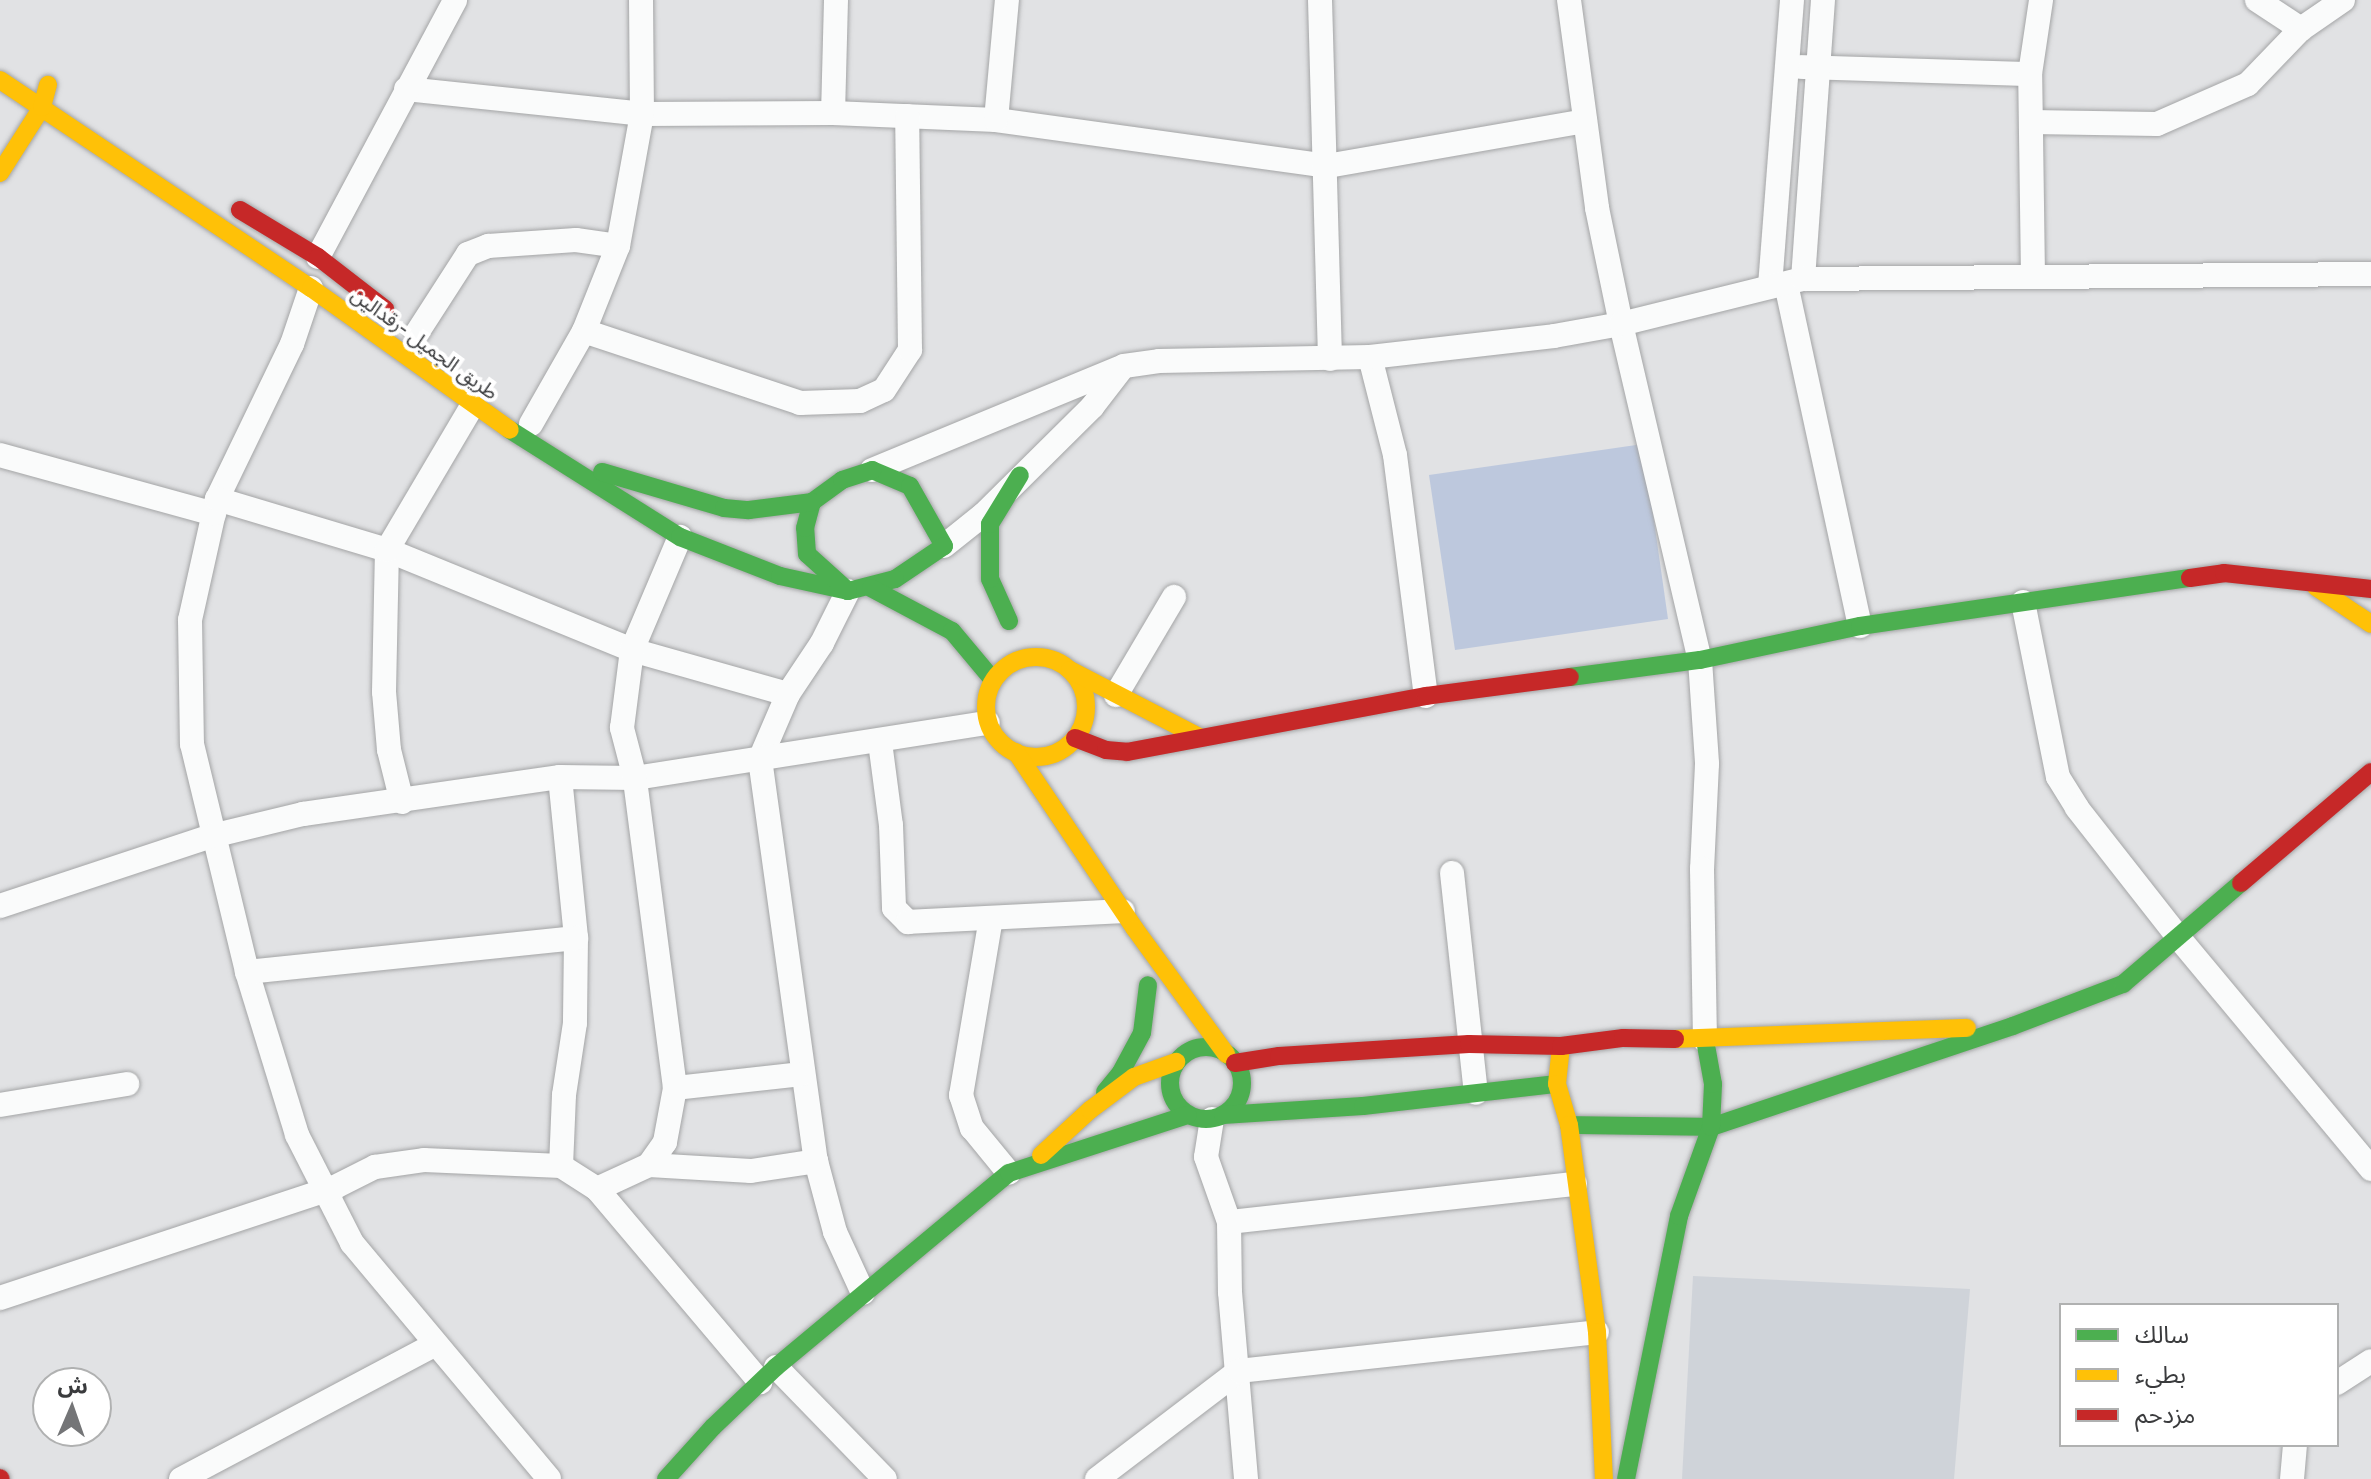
<!DOCTYPE html>
<html>
<head>
<meta charset="utf-8">
<style>
	body { margin:0 }
	#map { position:relative; width:2371px; height:1479px; overflow:hidden; background:#e1e2e4; font-family:"Golos Text","Noto Sans Arabic",sans-serif }
	div>[style] { position:absolute }
	.built>* { inset:0; background:#cfd3d9 }
	.green>* { inset:0; background:#bdc8dd }
	.roads { filter:drop-shadow(0 0 2px #a4a5a6) drop-shadow(0 0 2px #a4a5a6) }
	.street>* { height:24px; margin:-12px; padding:0 12px; transform-origin:12px; border-radius:12px; background:#fafbfb }
	.fast>* { height:18px; margin:-9px; padding:0 9px; transform-origin:9px; border-radius:9px; background:#4caf50 }
	.fast>.ring { margin:-9px; padding:0; box-sizing:content-box; background:none; border:18px solid #4caf50; border-radius:50% }
	.slow>* { height:18px; margin:-9px; padding:0 9px; transform-origin:9px; border-radius:9px; background:#ffc107 }
	.slow>.ring { margin:-9px; padding:0; box-sizing:content-box; background:none; border:18px solid #ffc107; border-radius:50% }
	.jam>* { height:18px; margin:-9px; padding:0 9px; transform-origin:9px; border-radius:9px; background:#c62828 }
	span { translate:-50% -50%; white-space:nowrap; text-align:center; line-height:1.15; -webkit-text-stroke:8px #fff; paint-order:stroke }
	.street-label { font-size:20px; color:#3a3b3d }
	.legend { position:absolute; left:2059px; top:1303px; width:280px; height:144px; box-sizing:border-box; background:#fff; border:2px solid #b0b1b1; margin:0; padding:10px 14px; list-style:none; font-size:24px; color:#3a3b3d }
	.legend li { display:flex; align-items:center; gap:16px; height:40px }
	.legend b { width:40px; border:2px solid #b0b1b1 }
	.north { position:absolute; left:32px; top:1367px; width:80px; height:80px; box-sizing:border-box; background:#fff; border:2px solid #b0b1b1; border-radius:50%; rotate:2deg; font-size:22px; font-weight:700; line-height:32px; text-align:center; color:#3a3b3d }
	.north::after { content:''; display:block; margin:auto; width:28px; height:36px; background:#747577; clip-path:polygon(50% 0,100% 100%,50% 72%,0 100%) }
</style>
</head>
<body>
<div id="map">
	<div class="built">
		<div style="clip-path:polygon(1693px 1276px,1970px 1289px,1954px 1479px,1682px 1479px)"></div>
	</div>
	<div class="green">
		<div style="clip-path:polygon(1643px 444px,1668px 619px,1455px 650px,1429px 475px)"></div>
	</div>
	<div class="roads">
		<div class="street">
			<div style="left:836px;top:0;width:113px;rotate:91.5deg"></div>
			<div style="left:833px;top:113px;width:163px;rotate:2.5deg"></div>
			<div style="left:996px;top:120px;width:334px;rotate:7.9deg"></div>
			<div style="left:1327px;top:166px;width:262px;rotate:-9.9deg"></div>
			<div style="left:1320px;top:0;width:359px;rotate:88.4deg"></div>
			<div style="left:1569px;top:0;width:210px;rotate:82.3deg"></div>
			<div style="left:1597px;top:208px;width:118px;rotate:78.3deg"></div>
			<div style="left:1621px;top:324px;width:345px;rotate:76.8deg"></div>
			<div style="left:1700px;top:660px;width:104px;rotate:86.1deg"></div>
			<div style="left:1707px;top:764px;width:105px;rotate:92.7deg"></div>
			<div style="left:1702px;top:869px;width:171px;rotate:89deg"></div>
			<div style="left:2257px;top:0;width:53px;rotate:33.4deg"></div>
			<div style="left:1801px;top:67px;width:229px;rotate:1.8deg"></div>
			<div style="left:406px;top:89px;width:237px;rotate:6deg"></div>
			<div style="left:642px;top:114px;width:191px;rotate:-0.3deg"></div>
			<div style="left:996px;top:120px;width:121px;rotate:-84.8deg"></div>
			<div style="left:2031px;top:122px;width:126px;rotate:0.9deg"></div>
			<div style="left:2157px;top:124px;width:99px;rotate:-23.7deg"></div>
			<div style="left:2248px;top:84px;width:76px;rotate:-46.1deg"></div>
			<div style="left:2301px;top:29px;width:51px;rotate:-34.6deg"></div>
			<div style="left:318px;top:257px;width:291px;rotate:-61.9deg"></div>
			<div style="left:2033px;top:277px;width:203px;rotate:-90.8deg"></div>
			<div style="left:2030px;top:74px;width:75px;rotate:-81.5deg"></div>
			<div style="left:1803px;top:279px;width:280px;rotate:-85.9deg"></div>
			<div style="left:1786px;top:284px;width:350px;rotate:77.8deg"></div>
			<div style="left:1770px;top:286px;width:287px;rotate:-85.6deg"></div>
			<div style="left:311px;top:288px;width:59px;rotate:108.7deg"></div>
			<div style="left:292px;top:344px;width:172px;rotate:115.8deg"></div>
			<div style="left:217px;top:499px;width:124px;rotate:102.6deg"></div>
			<div style="left:190px;top:620px;width:124px;rotate:89.1deg"></div>
			<div style="left:192px;top:744px;width:235px;rotate:76.4deg"></div>
			<div style="left:247px;top:972px;width:170px;rotate:72.9deg"></div>
			<div style="left:297px;top:1135px;width:121px;rotate:63deg"></div>
			<div style="left:352px;top:1243px;width:307px;rotate:50.1deg"></div>
			<div style="left:584px;top:331px;width:228px;rotate:18.4deg"></div>
			<div style="left:800px;top:403px;width:60px;rotate:-1.9deg"></div>
			<div style="left:860px;top:401px;width:26px;rotate:-25deg"></div>
			<div style="left:884px;top:390px;width:48px;rotate:-57deg"></div>
			<div style="left:910px;top:350px;width:234px;rotate:-90.7deg"></div>
			<div style="left:417px;top:333px;width:94px;rotate:-57.2deg"></div>
			<div style="left:468px;top:254px;width:22px;rotate:-22deg"></div>
			<div style="left:488px;top:246px;width:88px;rotate:-3.9deg"></div>
			<div style="left:576px;top:240px;width:42px;rotate:8.1deg"></div>
			<div style="left:1370px;top:357px;width:101px;rotate:75.7deg"></div>
			<div style="left:1395px;top:455px;width:243px;rotate:82.7deg"></div>
			<div style="left:531px;top:424px;width:107px;rotate:-60.3deg"></div>
			<div style="left:584px;top:331px;width:92px;rotate:-68.2deg"></div>
			<div style="left:618px;top:246px;width:134px;rotate:-79.7deg"></div>
			<div style="left:642px;top:114px;width:114px;rotate:-90.5deg"></div>
			<div style="left:0;top:455px;width:222px;rotate:15.4deg"></div>
			<div style="left:872px;top:470px;width:273px;rotate:-22.4deg"></div>
			<div style="left:1124px;top:366px;width:35px;rotate:-8deg"></div>
			<div style="left:1159px;top:361px;width:211px;rotate:-1.1deg"></div>
			<div style="left:1370px;top:357px;width:185px;rotate:-6.5deg"></div>
			<div style="left:1554px;top:336px;width:68px;rotate:-10.2deg"></div>
			<div style="left:1621px;top:324px;width:187px;rotate:-13.9deg"></div>
			<div style="left:1803px;top:279px;width:568px;rotate:-0.5deg"></div>
			<div style="left:217px;top:499px;width:177px;rotate:16.7deg"></div>
			<div style="left:387px;top:550px;width:265px;rotate:22.2deg"></div>
			<div style="left:632px;top:650px;width:162px;rotate:15.8deg"></div>
			<div style="left:788px;top:694px;width:71px;rotate:113.3deg"></div>
			<div style="left:760px;top:759px;width:406px;rotate:82.1deg"></div>
			<div style="left:816px;top:1161px;width:73px;rotate:75deg"></div>
			<div style="left:835px;top:1232px;width:67px;rotate:65.3deg"></div>
			<div style="left:944px;top:546px;width:51px;rotate:-38.7deg"></div>
			<div style="left:984px;top:514px;width:152px;rotate:-44.7deg"></div>
			<div style="left:1092px;top:407px;width:49px;rotate:-52.4deg"></div>
			<div style="left:2023px;top:602px;width:178px;rotate:78.7deg"></div>
			<div style="left:2058px;top:777px;width:36px;rotate:58deg"></div>
			<div style="left:2077px;top:808px;width:164px;rotate:51.9deg"></div>
			<div style="left:2178px;top:937px;width:302px;rotate:50.2deg"></div>
			<div style="left:788px;top:694px;width:61px;rotate:-56.3deg"></div>
			<div style="left:822px;top:643px;width:58px;rotate:-63.4deg"></div>
			<div style="left:1116px;top:695px;width:114px;rotate:-59.4deg"></div>
			<div style="left:880px;top:742px;width:84px;rotate:82.5deg"></div>
			<div style="left:891px;top:825px;width:83px;rotate:87.9deg"></div>
			<div style="left:894px;top:908px;width:20px;rotate:45deg"></div>
			<div style="left:908px;top:922px;width:215px;rotate:-2.9deg"></div>
			<div style="left:560px;top:777px;width:162px;rotate:84.3deg"></div>
			<div style="left:576px;top:938px;width:85px;rotate:90.7deg"></div>
			<div style="left:575px;top:1023px;width:73px;rotate:98.7deg"></div>
			<div style="left:564px;top:1095px;width:71px;rotate:92.4deg"></div>
			<div style="left:561px;top:1166px;width:43px;rotate:32.6deg"></div>
			<div style="left:597px;top:1189px;width:253px;rotate:49.8deg"></div>
			<div style="left:402px;top:802px;width:54px;rotate:-104deg"></div>
			<div style="left:389px;top:750px;width:58px;rotate:-94.9deg"></div>
			<div style="left:384px;top:692px;width:142px;rotate:-88.8deg"></div>
			<div style="left:387px;top:550px;width:167px;rotate:-59.4deg"></div>
			<div style="left:1452px;top:873px;width:221px;rotate:83.8deg"></div>
			<div style="left:0;top:906px;width:223px;rotate:-18.3deg"></div>
			<div style="left:212px;top:836px;width:94px;rotate:-13.6deg"></div>
			<div style="left:303px;top:814px;width:260px;rotate:-8.2deg"></div>
			<div style="left:560px;top:777px;width:75px;rotate:0.8deg"></div>
			<div style="left:635px;top:778px;width:357px;rotate:-8.9deg"></div>
			<div style="left:991px;top:918px;width:180px;rotate:99.6deg"></div>
			<div style="left:961px;top:1095px;width:35px;rotate:72deg"></div>
			<div style="left:972px;top:1128px;width:58px;rotate:50.6deg"></div>
			<div style="left:247px;top:972px;width:331px;rotate:-5.9deg"></div>
			<div style="left:675px;top:1088px;width:127px;rotate:-6.3deg"></div>
			<div style="left:0;top:1105px;width:129px;rotate:-9.4deg"></div>
			<div style="left:1212px;top:1119px;width:38px;rotate:99deg"></div>
			<div style="left:1206px;top:1157px;width:69px;rotate:70.5deg"></div>
			<div style="left:1229px;top:1222px;width:70px;rotate:89.2deg"></div>
			<div style="left:1230px;top:1292px;width:188px;rotate:85.1deg"></div>
			<div style="left:649px;top:1165px;width:102px;rotate:3.4deg"></div>
			<div style="left:751px;top:1171px;width:66px;rotate:-8.7deg"></div>
			<div style="left:597px;top:1189px;width:57px;rotate:-24.8deg"></div>
			<div style="left:649px;top:1165px;width:28px;rotate:-55deg"></div>
			<div style="left:665px;top:1142px;width:55px;rotate:-79.5deg"></div>
			<div style="left:675px;top:1088px;width:313px;rotate:-97.4deg"></div>
			<div style="left:635px;top:778px;width:52px;rotate:-104.6deg"></div>
			<div style="left:622px;top:728px;width:79px;rotate:-82.7deg"></div>
			<div style="left:632px;top:650px;width:123px;rotate:-67deg"></div>
			<div style="left:1229px;top:1222px;width:348px;rotate:-6.3deg"></div>
			<div style="left:0;top:1298px;width:353px;rotate:-18.3deg"></div>
			<div style="left:335px;top:1187px;width:45px;rotate:-26.6deg"></div>
			<div style="left:375px;top:1167px;width:49px;rotate:-8.1deg"></div>
			<div style="left:424px;top:1160px;width:137px;rotate:2.5deg"></div>
			<div style="left:776px;top:1367px;width:156px;rotate:45.8deg"></div>
			<div style="left:2337px;top:1383px;width:40px;rotate:-32.9deg"></div>
			<div style="left:181px;top:1479px;width:286px;rotate:-27.9deg"></div>
			<div style="left:1097px;top:1479px;width:178px;rotate:-37.3deg"></div>
			<div style="left:1239px;top:1371px;width:360px;rotate:-6.2deg"></div>
			<div style="left:2292px;top:1479px;width:34px;rotate:-85deg"></div>
		</div>
		<div class="fast">
			<div style="left:510px;top:430px;width:201px;rotate:32.2deg"></div>
			<div style="left:680px;top:537px;width:107px;rotate:21.3deg"></div>
			<div style="left:780px;top:576px;width:70px;rotate:12.4deg"></div>
			<div style="left:872px;top:470px;width:41px;rotate:22.8deg"></div>
			<div style="left:910px;top:486px;width:69px;rotate:60.5deg"></div>
			<div style="left:944px;top:546px;width:59px;rotate:146deg"></div>
			<div style="left:895px;top:579px;width:49px;rotate:165.7deg"></div>
			<div style="left:848px;top:591px;width:55px;rotate:-137.9deg"></div>
			<div style="left:807px;top:554px;width:26px;rotate:-94deg"></div>
			<div style="left:805px;top:528px;width:27px;rotate:-75deg"></div>
			<div style="left:812px;top:502px;width:37px;rotate:-36deg"></div>
			<div style="left:842px;top:480px;width:32px;rotate:-18deg"></div>
			<div style="left:602px;top:472px;width:127px;rotate:16.4deg"></div>
			<div style="left:724px;top:508px;width:25px;rotate:5deg"></div>
			<div style="left:749px;top:510px;width:64px;rotate:-7.2deg"></div>
			<div style="left:871px;top:588px;width:92px;rotate:28deg"></div>
			<div style="left:952px;top:631px;width:64px;rotate:50.1deg"></div>
			<div style="left:1009px;top:621px;width:46px;rotate:-114.3deg"></div>
			<div style="left:990px;top:579px;width:55px;rotate:-90deg"></div>
			<div style="left:990px;top:524px;width:57px;rotate:-58.5deg"></div>
			<div style="left:1570px;top:677px;width:131px;rotate:-7.5deg"></div>
			<div style="left:1700px;top:660px;width:164px;rotate:-12deg"></div>
			<div style="left:1860px;top:626px;width:333px;rotate:-8.3deg"></div>
			<div class="ring" style="left:1170px;top:1047px;width:54px;height:54px"></div>
			<div style="left:1105px;top:1092px;width:26px;rotate:-51deg"></div>
			<div style="left:1121px;top:1072px;width:44px;rotate:-61.7deg"></div>
			<div style="left:1142px;top:1033px;width:48px;rotate:-82.9deg"></div>
			<div style="left:1223px;top:1115px;width:140px;rotate:-3.7deg"></div>
			<div style="left:1363px;top:1106px;width:195px;rotate:-6.5deg"></div>
			<div style="left:1569px;top:1125px;width:142px;rotate:0.8deg"></div>
			<div style="left:1711px;top:1127px;width:318px;rotate:-18.5deg"></div>
			<div style="left:2013px;top:1026px;width:118px;rotate:-20.9deg"></div>
			<div style="left:2123px;top:984px;width:155px;rotate:-40.6deg"></div>
			<div style="left:666px;top:1479px;width:70px;rotate:-47.9deg"></div>
			<div style="left:713px;top:1427px;width:87px;rotate:-43.6deg"></div>
			<div style="left:776px;top:1367px;width:303px;rotate:-39.8deg"></div>
			<div style="left:1009px;top:1173px;width:188px;rotate:-18deg"></div>
			<div style="left:1626px;top:1479px;width:268px;rotate:-78.6deg"></div>
			<div style="left:1679px;top:1216px;width:95px;rotate:-70.2deg"></div>
			<div style="left:1711px;top:1127px;width:43px;rotate:-87.3deg"></div>
			<div style="left:1713px;top:1084px;width:45px;rotate:-100.3deg"></div>
		</div>
		<div class="slow">
			<div style="left:0;top:80px;width:374px;rotate:33.8deg"></div>
			<div style="left:311px;top:288px;width:244px;rotate:35.5deg"></div>
			<div style="left:0;top:173px;width:78px;rotate:-57.5deg"></div>
			<div style="left:42px;top:107px;width:23px;rotate:-75deg"></div>
			<div style="left:2316px;top:587px;width:66px;rotate:33.9deg"></div>
			<div class="ring" style="left:986px;top:657px;width:82px;height:82px"></div>
			<div style="left:1070px;top:670px;width:145px;rotate:27.4deg"></div>
			<div style="left:1016px;top:752px;width:213px;rotate:56.1deg"></div>
			<div style="left:1135px;top:929px;width:155px;rotate:53.9deg"></div>
			<div style="left:1675px;top:1039px;width:292px;rotate:-2.2deg"></div>
			<div style="left:1561px;top:1046px;width:38px;rotate:96deg"></div>
			<div style="left:1557px;top:1084px;width:43px;rotate:73.7deg"></div>
			<div style="left:1569px;top:1125px;width:209px;rotate:82.3deg"></div>
			<div style="left:1597px;top:1332px;width:147px;rotate:87.3deg"></div>
			<div style="left:1041px;top:1155px;width:67px;rotate:-42.6deg"></div>
			<div style="left:1090px;top:1110px;width:55px;rotate:-36.9deg"></div>
			<div style="left:1134px;top:1077px;width:45px;rotate:-19.7deg"></div>
		</div>
		<div class="jam">
			<div style="left:240px;top:210px;width:91px;rotate:31.1deg"></div>
			<div style="left:318px;top:257px;width:85px;rotate:37.8deg"></div>
			<div style="left:2190px;top:578px;width:34px;rotate:-8deg"></div>
			<div style="left:2224px;top:573px;width:148px;rotate:6.2deg"></div>
			<div style="left:1075px;top:738px;width:33px;rotate:21deg"></div>
			<div style="left:1106px;top:750px;width:21px;rotate:5deg"></div>
			<div style="left:1127px;top:752px;width:304px;rotate:-10.6deg"></div>
			<div style="left:1426px;top:696px;width:145px;rotate:-7.5deg"></div>
			<div style="left:2241px;top:883px;width:171px;rotate:-40.5deg"></div>
			<div style="left:1235px;top:1063px;width:45px;rotate:-9deg"></div>
			<div style="left:1279px;top:1056px;width:190px;rotate:-3.6deg"></div>
			<div style="left:1469px;top:1044px;width:92px;rotate:1.2deg"></div>
			<div style="left:1561px;top:1046px;width:63px;rotate:-7.4deg"></div>
			<div style="left:1623px;top:1038px;width:52px;rotate:1.1deg"></div>
			<div style="left:0;top:1478px;width:1px;rotate:45deg"></div>
		</div>
	</div>
	<div class="street-label">
		<span style="left:425px;top:343px;rotate:36deg">طريق الجميل -رقدالين</span>
	</div>
	<ul class="legend">
	<li><b style="height:10px;background:#4caf50"></b>سالك</li>
	<li><b style="height:10px;background:#ffc107"></b>بطيء</li>
	<li><b style="height:10px;background:#c62828"></b>مزدحم</li>
	</ul>
	<div class="north">ش</div>
</div>
</body>
</html>
